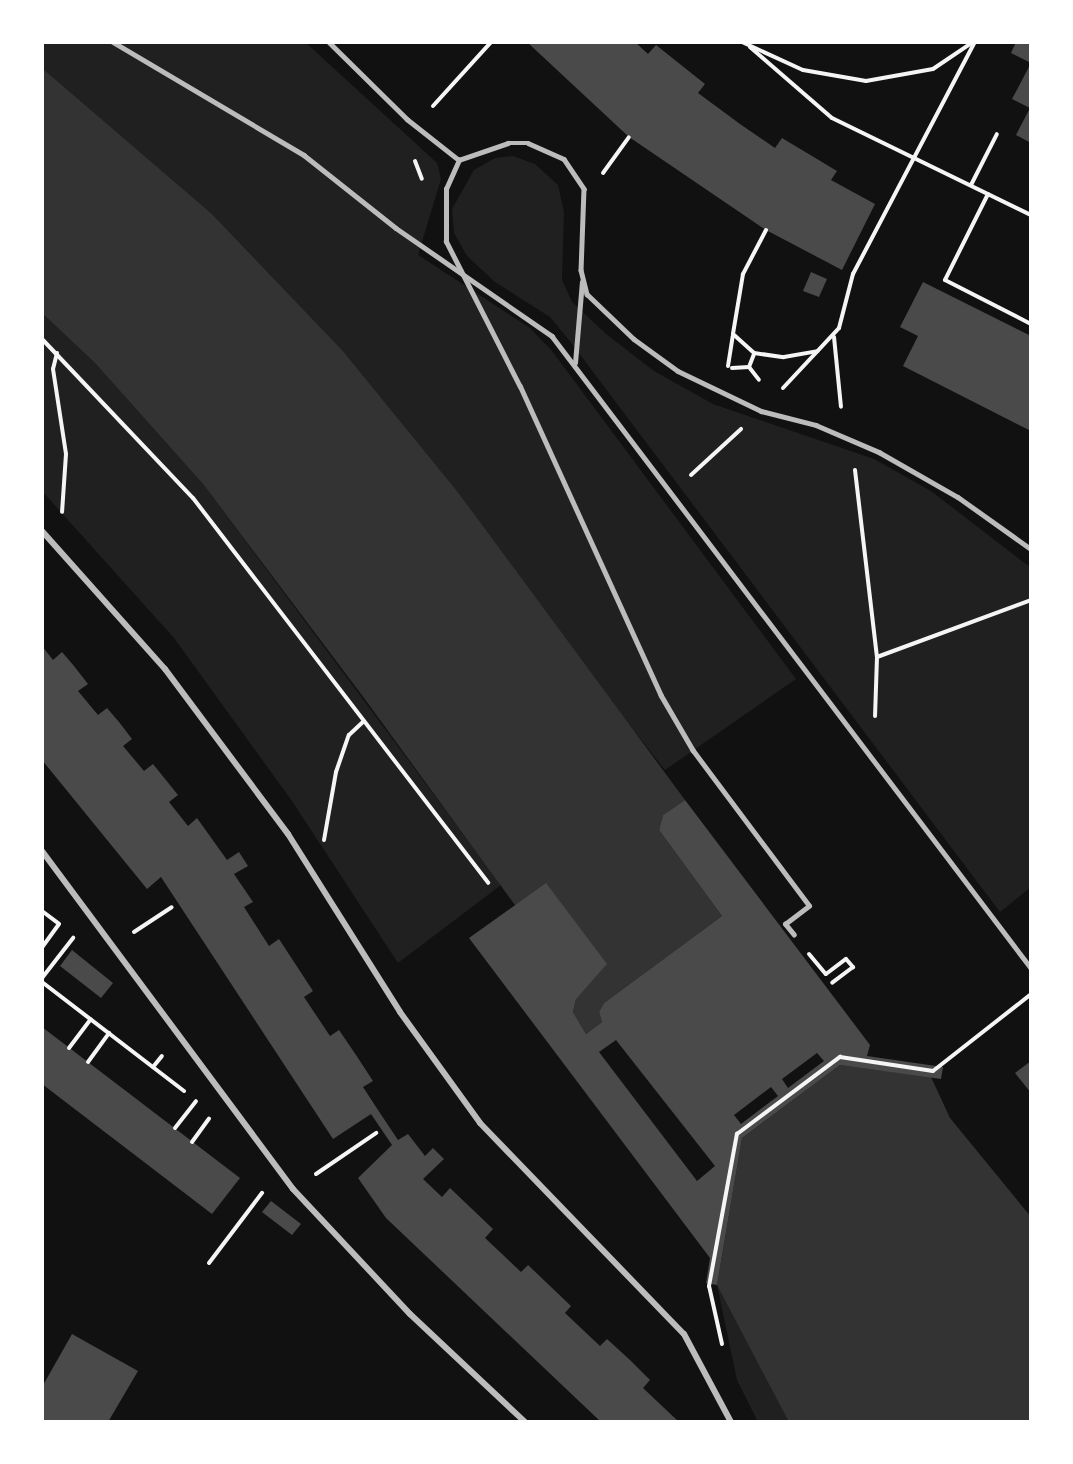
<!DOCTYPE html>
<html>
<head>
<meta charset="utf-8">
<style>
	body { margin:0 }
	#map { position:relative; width:1073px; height:1464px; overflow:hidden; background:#111; font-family:"Titillium Web",sans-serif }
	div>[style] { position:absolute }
	.green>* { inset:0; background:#202020 }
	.water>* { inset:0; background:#333 }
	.building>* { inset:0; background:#4a4a4a }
	.path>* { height:4px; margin:-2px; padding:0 2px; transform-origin:2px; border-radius:2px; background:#f5f5f5 }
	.service>* { height:4.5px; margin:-2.25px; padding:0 2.25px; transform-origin:2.25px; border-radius:2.25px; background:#bcbcbc }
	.minor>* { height:6px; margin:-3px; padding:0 3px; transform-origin:3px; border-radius:3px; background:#bcbcbc }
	span { translate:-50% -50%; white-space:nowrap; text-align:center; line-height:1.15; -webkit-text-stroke:4.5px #fff; paint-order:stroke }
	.frame { position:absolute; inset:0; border:44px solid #fff; pointer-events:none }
</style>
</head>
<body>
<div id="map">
	<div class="green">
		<div style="clip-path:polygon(42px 42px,305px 42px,437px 163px,441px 179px,418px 255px,530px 328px,552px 351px,796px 679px,665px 770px,560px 637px,457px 491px,343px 351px,212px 214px,42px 68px)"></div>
		<div style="clip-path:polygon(513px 156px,535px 164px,558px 185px,564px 212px,562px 280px,572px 302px,606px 334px,654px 371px,713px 404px,874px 459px,931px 491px,1031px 568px,1031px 887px,1000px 912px,569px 340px,550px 317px,495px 282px,467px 256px,454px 233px,452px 209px,474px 170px,495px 158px)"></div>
		<div style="clip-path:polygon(42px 313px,95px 363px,203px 484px,501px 885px,398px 963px,292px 801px,174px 638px,42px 491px)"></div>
		<div style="clip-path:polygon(717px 1285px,758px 1356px,789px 1422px,758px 1422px,737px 1380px)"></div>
	</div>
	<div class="water">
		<div style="clip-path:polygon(42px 68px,212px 214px,343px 351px,457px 491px,685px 800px,663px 815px,659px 830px,722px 916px,604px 1003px,599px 1012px,602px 1022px,586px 1034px,573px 1012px,576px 999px,515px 905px,364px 698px,203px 484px,95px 363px,42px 313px)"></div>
		<div style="clip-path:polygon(840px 1065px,931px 1077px,950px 1118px,1031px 1217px,1031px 1422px,789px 1422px,717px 1285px,742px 1138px)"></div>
	</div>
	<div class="building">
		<div style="clip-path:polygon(527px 42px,635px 42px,648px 54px,656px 45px,705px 84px,698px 93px,740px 124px,775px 148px,782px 138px,837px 171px,831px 180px,875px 204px,842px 270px,766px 230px,629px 137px)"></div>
		<div style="clip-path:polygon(1016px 42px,1031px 42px,1031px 143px,1016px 135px,1030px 108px,1012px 99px,1031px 63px,1011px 53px)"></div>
		<div style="clip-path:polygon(811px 272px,827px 279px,819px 297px,803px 291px)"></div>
		<div style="clip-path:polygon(923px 282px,1031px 336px,1031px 431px,903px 366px,918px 336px,900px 327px)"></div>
		<div style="clip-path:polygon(42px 646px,53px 660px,62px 652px,74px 666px,88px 684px,78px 691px,98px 715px,107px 708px,119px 722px,132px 739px,123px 746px,144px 771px,153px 764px,178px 795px,169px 802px,188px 826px,197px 818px,227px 860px,239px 852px,248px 866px,234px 874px,253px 902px,244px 907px,269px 946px,279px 939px,313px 991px,304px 997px,330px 1036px,339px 1030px,356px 1055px,373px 1081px,363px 1087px,378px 1110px,398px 1140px,408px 1134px,425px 1156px,433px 1148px,444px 1159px,423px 1179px,442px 1197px,450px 1188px,493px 1229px,485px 1238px,521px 1272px,528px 1265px,549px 1285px,571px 1306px,565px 1313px,600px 1346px,607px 1339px,630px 1360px,650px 1380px,643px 1388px,679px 1422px,601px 1422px,386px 1218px,358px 1178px,392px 1145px,371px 1114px,333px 1139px,161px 877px,147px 889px,42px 760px)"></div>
		<div style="clip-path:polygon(evenodd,685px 800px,870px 1045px,867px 1056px,943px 1067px,941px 1079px,840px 1065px,742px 1138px,717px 1285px,706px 1283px,710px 1258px,469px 938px,546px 883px,607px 964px,576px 999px,573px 1012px,586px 1034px,602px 1022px,599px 1012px,604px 1003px,722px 916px,659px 830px,663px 815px,685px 800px,616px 1040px,715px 1166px,697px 1181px,599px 1052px,616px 1040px,685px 800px,817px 1053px,824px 1061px,788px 1088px,782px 1079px,817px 1053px,685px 800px,771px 1087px,778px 1096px,741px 1124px,734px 1115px,771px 1087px)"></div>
		<div style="clip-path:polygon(72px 950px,113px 983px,101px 998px,60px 966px)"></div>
		<div style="clip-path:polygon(42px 1027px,240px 1178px,212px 1214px,42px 1084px)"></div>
		<div style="clip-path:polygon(1031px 1061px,1031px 1093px,1015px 1073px)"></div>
		<div style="clip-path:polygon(271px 1201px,301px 1224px,292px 1235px,262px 1212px)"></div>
		<div style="clip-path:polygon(72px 1334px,138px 1371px,108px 1422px,42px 1422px,42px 1387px)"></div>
	</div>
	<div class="path">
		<div style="left:742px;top:42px;width:67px;rotate:24.7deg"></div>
		<div style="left:803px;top:70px;width:64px;rotate:9.9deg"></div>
		<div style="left:866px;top:81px;width:68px;rotate:-10.2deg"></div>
		<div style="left:933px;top:69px;width:48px;rotate:-34deg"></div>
		<div style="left:750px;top:47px;width:108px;rotate:40.9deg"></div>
		<div style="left:832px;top:118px;width:221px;rotate:26deg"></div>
		<div style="left:433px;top:106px;width:86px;rotate:-47.8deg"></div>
		<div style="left:415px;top:161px;width:19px;rotate:69deg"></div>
		<div style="left:603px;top:173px;width:44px;rotate:-54.2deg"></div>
		<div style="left:971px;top:185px;width:57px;rotate:-63deg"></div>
		<div style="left:988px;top:194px;width:96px;rotate:116.6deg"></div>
		<div style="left:945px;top:280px;width:97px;rotate:27.1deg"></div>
		<div style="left:766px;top:230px;width:50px;rotate:117.6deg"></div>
		<div style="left:743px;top:274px;width:61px;rotate:99.5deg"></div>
		<div style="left:733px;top:334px;width:28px;rotate:42deg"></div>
		<div style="left:754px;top:353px;width:30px;rotate:8deg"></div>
		<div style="left:784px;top:357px;width:34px;rotate:-10deg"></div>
		<div style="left:834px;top:337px;width:70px;rotate:84.3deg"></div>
		<div style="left:42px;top:339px;width:219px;rotate:46.5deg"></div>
		<div style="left:193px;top:498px;width:485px;rotate:52.5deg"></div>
		<div style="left:57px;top:353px;width:16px;rotate:104deg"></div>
		<div style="left:53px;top:369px;width:86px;rotate:81.3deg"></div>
		<div style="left:66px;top:454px;width:58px;rotate:93.9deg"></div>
		<div style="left:728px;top:366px;width:30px;rotate:-81deg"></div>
		<div style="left:749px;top:367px;width:14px;rotate:-69deg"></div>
		<div style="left:732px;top:368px;width:17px;rotate:-3deg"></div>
		<div style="left:749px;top:367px;width:16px;rotate:52deg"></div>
		<div style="left:783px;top:388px;width:82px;rotate:-47deg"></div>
		<div style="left:839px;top:328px;width:56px;rotate:-75.5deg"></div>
		<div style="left:853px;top:274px;width:262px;rotate:-62.3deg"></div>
		<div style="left:855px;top:470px;width:188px;rotate:83.3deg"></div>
		<div style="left:877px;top:657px;width:59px;rotate:91.9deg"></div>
		<div style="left:691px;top:475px;width:68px;rotate:-42.6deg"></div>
		<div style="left:877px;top:657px;width:164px;rotate:-20.3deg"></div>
		<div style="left:324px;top:840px;width:69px;rotate:-80deg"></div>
		<div style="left:336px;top:772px;width:39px;rotate:-71deg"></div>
		<div style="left:349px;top:735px;width:19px;rotate:-43deg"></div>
		<div style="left:42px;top:911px;width:21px;rotate:37deg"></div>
		<div style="left:59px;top:924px;width:29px;rotate:126deg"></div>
		<div style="left:134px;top:932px;width:45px;rotate:-33.3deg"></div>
		<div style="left:809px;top:954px;width:26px;rotate:50deg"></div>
		<div style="left:826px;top:974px;width:25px;rotate:-37deg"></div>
		<div style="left:846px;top:959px;width:11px;rotate:49deg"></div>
		<div style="left:853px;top:967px;width:26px;rotate:143deg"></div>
		<div style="left:42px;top:978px;width:51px;rotate:-52.2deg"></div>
		<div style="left:42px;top:982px;width:179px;rotate:37.5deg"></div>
		<div style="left:69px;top:1048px;width:36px;rotate:-53deg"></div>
		<div style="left:88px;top:1062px;width:36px;rotate:-54deg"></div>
		<div style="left:153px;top:1067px;width:14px;rotate:-51deg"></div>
		<div style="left:175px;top:1128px;width:34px;rotate:-52deg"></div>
		<div style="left:192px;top:1142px;width:29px;rotate:-54deg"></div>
		<div style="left:316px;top:1174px;width:73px;rotate:-34.3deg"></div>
		<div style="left:209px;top:1263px;width:88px;rotate:-52.9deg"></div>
		<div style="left:722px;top:1344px;width:59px;rotate:-102.6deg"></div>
		<div style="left:709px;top:1286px;width:155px;rotate:-79.6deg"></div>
		<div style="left:737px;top:1134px;width:129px;rotate:-36.8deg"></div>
		<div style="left:840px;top:1057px;width:94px;rotate:8.6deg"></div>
		<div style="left:933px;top:1071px;width:123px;rotate:-38.1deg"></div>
	</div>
	<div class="service">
		<div style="left:113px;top:42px;width:222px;rotate:30.6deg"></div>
		<div style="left:304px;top:155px;width:117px;rotate:38.4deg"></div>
		<div style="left:396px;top:228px;width:190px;rotate:34.7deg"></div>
		<div style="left:552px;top:336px;width:793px;rotate:52.84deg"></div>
		<div style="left:329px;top:42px;width:110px;rotate:44.6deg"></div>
		<div style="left:407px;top:119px;width:66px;rotate:38.3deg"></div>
		<div style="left:575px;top:363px;width:81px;rotate:-85.1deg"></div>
		<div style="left:794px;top:935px;width:14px;rotate:-129deg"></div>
		<div style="left:785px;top:924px;width:30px;rotate:-37deg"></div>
		<div style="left:809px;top:906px;width:194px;rotate:-126.8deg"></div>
		<div style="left:693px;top:751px;width:64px;rotate:-120.2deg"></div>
		<div style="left:661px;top:696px;width:340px;rotate:-114.5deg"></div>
		<div style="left:520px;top:387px;width:163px;rotate:-117deg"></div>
		<div style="left:446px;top:242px;width:53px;rotate:-90deg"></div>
		<div style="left:446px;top:189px;width:32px;rotate:-66deg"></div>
		<div style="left:459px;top:160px;width:52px;rotate:-19.1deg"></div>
		<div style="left:508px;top:143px;width:20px"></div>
		<div style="left:528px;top:143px;width:39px;rotate:24deg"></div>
		<div style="left:564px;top:159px;width:36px;rotate:56deg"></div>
		<div style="left:584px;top:189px;width:81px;rotate:92.1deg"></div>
		<div style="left:581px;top:270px;width:25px;rotate:76deg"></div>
		<div style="left:587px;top:294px;width:65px;rotate:43.8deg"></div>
		<div style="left:634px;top:339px;width:54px;rotate:36deg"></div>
		<div style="left:678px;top:371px;width:92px;rotate:25.7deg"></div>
		<div style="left:761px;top:411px;width:57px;rotate:14.3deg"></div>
		<div style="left:816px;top:425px;width:69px;rotate:23.2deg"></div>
		<div style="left:879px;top:452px;width:91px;rotate:29.7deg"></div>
		<div style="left:958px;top:497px;width:90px;rotate:35.5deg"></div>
	</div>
	<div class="minor">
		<div style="left:42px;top:531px;width:185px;rotate:48.3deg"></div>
		<div style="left:165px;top:669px;width:206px;rotate:53.3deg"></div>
		<div style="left:288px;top:834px;width:210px;rotate:57.8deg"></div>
		<div style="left:400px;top:1012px;width:137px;rotate:54.2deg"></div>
		<div style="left:480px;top:1123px;width:293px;rotate:46deg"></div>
		<div style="left:684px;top:1334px;width:100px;rotate:61.9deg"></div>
		<div style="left:42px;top:851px;width:421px;rotate:53.4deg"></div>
		<div style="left:293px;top:1189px;width:171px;rotate:46.9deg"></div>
		<div style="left:410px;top:1314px;width:158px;rotate:43.2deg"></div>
	</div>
	<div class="frame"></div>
</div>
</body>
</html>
